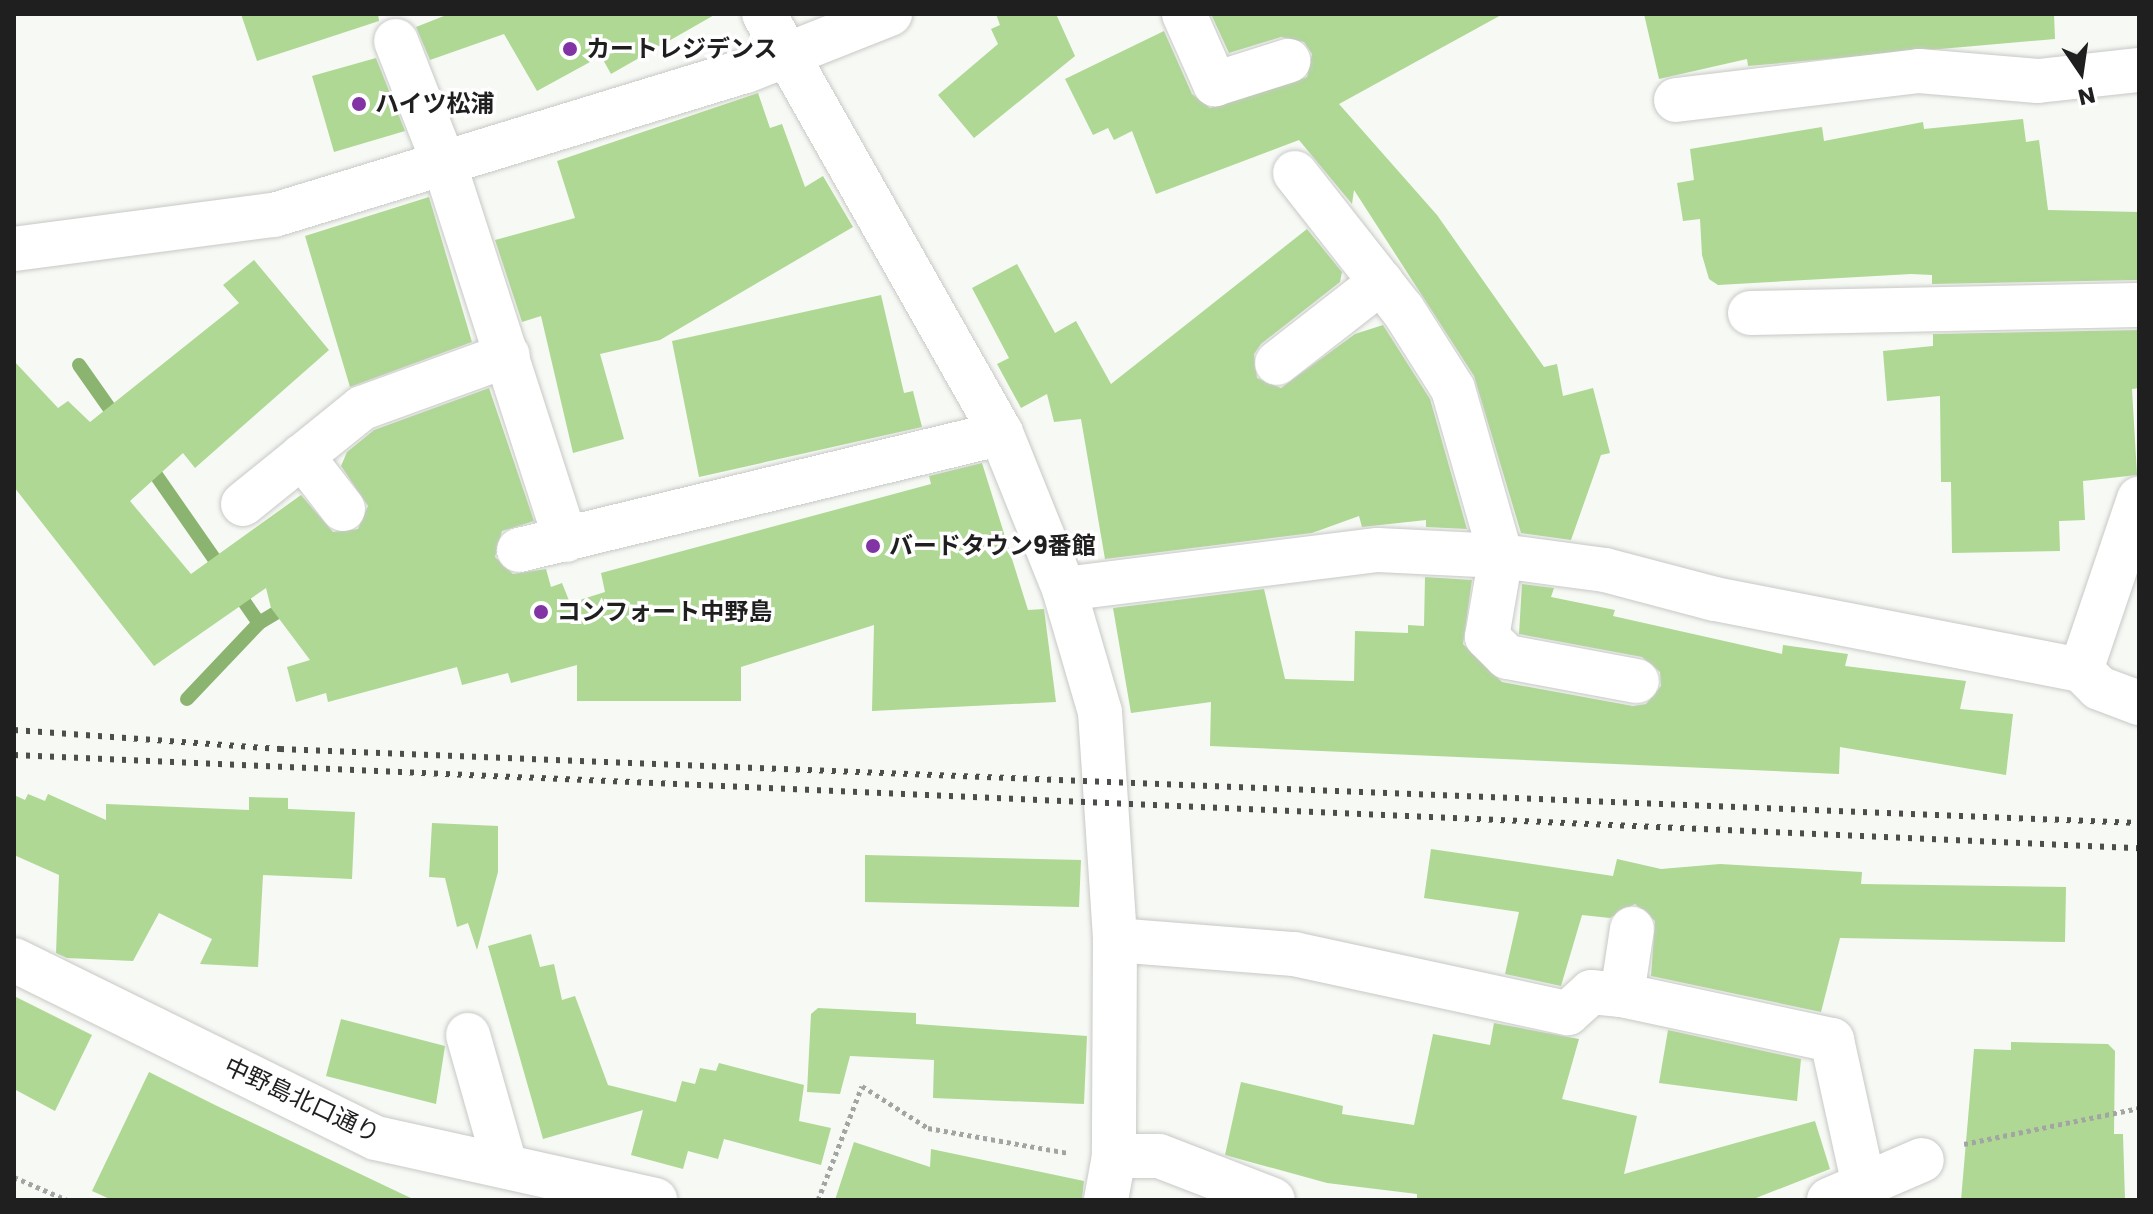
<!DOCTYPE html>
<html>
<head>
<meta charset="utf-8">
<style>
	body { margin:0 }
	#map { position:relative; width:2153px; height:1214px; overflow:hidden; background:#f7f9f5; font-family:Poppins,"Noto Sans JP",sans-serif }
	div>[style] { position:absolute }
	.stream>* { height:14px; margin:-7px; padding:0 7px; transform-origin:7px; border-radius:7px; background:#8bb470 }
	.building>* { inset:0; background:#aed893 }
	.path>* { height:5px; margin-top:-2.5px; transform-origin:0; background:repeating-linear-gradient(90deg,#a3a5a2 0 4px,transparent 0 8px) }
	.roads { filter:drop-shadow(0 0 2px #c7c9c5) drop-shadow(0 0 2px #c7c9c5) }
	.minor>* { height:44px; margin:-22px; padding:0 22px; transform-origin:22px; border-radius:22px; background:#fff }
	.rail>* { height:6px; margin-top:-3px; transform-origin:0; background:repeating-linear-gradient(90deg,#4d4e4c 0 4px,transparent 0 12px) }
	.dots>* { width:22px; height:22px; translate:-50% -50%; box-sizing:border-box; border:4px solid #fff; border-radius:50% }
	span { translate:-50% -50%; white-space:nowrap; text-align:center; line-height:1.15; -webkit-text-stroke:7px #fff; paint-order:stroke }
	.poi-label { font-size:24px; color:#1e1f1e; font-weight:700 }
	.left { translate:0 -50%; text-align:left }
	.street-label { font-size:24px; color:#1e1f1e }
	.frame { position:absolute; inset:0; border:16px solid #1e1f1e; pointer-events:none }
	.north { position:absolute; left:2041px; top:32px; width:80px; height:80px; -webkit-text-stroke:6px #fff; paint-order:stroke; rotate:167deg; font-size:22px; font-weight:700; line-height:32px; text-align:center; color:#1e1f1e }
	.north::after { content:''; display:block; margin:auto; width:28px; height:36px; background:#1e1f1e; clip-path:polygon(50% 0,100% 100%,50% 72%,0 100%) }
</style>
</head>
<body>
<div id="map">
	<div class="stream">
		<div style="left:79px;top:365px;width:70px;rotate:54.9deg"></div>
		<div style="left:147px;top:462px;width:196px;rotate:55.2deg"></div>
		<div style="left:187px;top:699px;width:105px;rotate:-46.5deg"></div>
		<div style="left:259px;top:623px;width:35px;rotate:-31deg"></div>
	</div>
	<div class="building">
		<div style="clip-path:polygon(241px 14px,378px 14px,379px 21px,257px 61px)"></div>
		<div style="clip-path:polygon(449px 14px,716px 14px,611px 74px,601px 56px,537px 91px,504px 34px,430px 60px,416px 27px)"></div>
		<div style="clip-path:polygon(996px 14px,1056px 14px,1075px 56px,974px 138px,938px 95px,998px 44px,991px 29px,1000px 25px)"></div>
		<div style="clip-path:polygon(1211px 14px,1503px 14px,1339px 104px,1437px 215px,1544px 367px,1557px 364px,1563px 396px,1593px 388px,1610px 453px,1601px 455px,1571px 540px,1521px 533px,1474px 376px,1354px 190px,1352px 204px,1299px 140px,1156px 194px,1132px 131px,1114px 140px,1108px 128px,1093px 135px,1065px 79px,1164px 31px,1192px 94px,1210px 108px,1307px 77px,1312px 54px,1304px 42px,1281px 37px,1229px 53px)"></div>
		<div style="clip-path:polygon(1644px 14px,2054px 14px,2055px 39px,1748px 66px,1747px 59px,1659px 79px)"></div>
		<div style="clip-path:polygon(376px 58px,405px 131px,334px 152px,312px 76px)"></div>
		<div style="clip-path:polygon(758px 93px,770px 128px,782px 124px,805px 187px,823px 176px,853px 227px,660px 340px,600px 354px,624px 439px,573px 453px,541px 316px,522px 322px,495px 240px,575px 218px,557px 161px)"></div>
		<div style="clip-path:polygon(2023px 119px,2026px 142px,2039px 140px,2048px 210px,2139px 212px,2139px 280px,1932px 284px,1932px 275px,1911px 274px,1718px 285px,1709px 279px,1702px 255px,1700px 219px,1683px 221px,1677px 183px,1694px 180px,1690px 149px,1822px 127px,1824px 141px,1923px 122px,1924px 129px)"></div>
		<div style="clip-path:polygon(429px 197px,472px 342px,350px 387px,305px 236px)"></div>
		<div style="clip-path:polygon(1307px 229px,1342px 272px,1340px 282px,1261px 344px,1254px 354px,1257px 378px,1281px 388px,1355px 334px,1383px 325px,1430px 399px,1467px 529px,1426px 527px,1426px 520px,1362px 527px,1359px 516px,1312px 533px,1105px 559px,1081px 419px,1054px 422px,1047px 394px,1021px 408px,997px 364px,1009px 358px,972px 288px,1017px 264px,1055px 333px,1076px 321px,1111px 384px)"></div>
		<div style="clip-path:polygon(254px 260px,329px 350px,195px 468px,183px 453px,130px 501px,191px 574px,301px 495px,333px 532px,358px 529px,368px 506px,341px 466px,347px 452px,374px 430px,489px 388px,534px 521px,502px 531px,495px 557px,513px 574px,546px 569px,551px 587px,562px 583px,570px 603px,605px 592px,601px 573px,931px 484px,929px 476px,982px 463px,1028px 610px,1044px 609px,1056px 702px,872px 711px,874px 625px,741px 667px,741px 701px,577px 701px,577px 665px,511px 683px,508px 673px,462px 685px,457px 667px,328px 702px,326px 693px,296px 702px,287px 667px,310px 660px,271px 608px,266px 588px,154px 666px,14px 487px,14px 361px,58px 408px,68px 401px,90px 422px,239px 303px,223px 285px)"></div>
		<div style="clip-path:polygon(881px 295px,904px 393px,913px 391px,922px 427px,699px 477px,672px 341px)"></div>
		<div style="clip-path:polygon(2139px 330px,2139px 388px,2132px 389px,2137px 475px,2083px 481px,2085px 520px,2059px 521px,2060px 551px,1952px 553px,1951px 482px,1941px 482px,1940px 396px,1887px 401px,1883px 351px,1933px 346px,1933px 334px)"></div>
		<div style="clip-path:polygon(1425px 577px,1472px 580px,1463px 644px,1502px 682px,1633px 706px,1646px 704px,1661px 686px,1660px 672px,1642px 657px,1519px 634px,1522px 584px,1554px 588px,1551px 597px,1615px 610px,1613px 616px,1782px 654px,1783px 645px,1848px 654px,1845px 666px,1966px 681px,1960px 709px,2013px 714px,2006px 775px,1840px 747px,1839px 774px,1210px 746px,1211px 702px,1131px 713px,1113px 608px,1264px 589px,1285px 679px,1354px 681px,1355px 631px,1408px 633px,1408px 625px,1424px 626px)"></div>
		<div style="clip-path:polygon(28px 794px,45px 801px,48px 794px,106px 820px,106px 804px,249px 810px,249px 797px,288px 798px,288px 809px,355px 812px,352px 879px,263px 875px,258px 967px,200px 964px,212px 939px,159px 913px,133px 961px,67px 958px,56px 953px,59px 875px,14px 855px,14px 795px,25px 800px)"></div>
		<div style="clip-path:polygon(432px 823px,498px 826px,498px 872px,477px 950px,468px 923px,457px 927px,445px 878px,429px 877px)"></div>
		<div style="clip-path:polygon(1431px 849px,1613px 876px,1617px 859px,1661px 869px,1720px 864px,1862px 872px,1861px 884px,2066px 887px,2065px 942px,1840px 938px,1821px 1012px,1651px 976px,1655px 921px,1635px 904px,1610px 918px,1582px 915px,1561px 986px,1505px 974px,1519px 912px,1424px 898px)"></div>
		<div style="clip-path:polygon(865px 855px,1081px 860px,1079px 907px,865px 902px)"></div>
		<div style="clip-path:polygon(531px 934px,540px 967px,554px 964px,562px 1000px,575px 996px,608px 1085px,676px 1102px,682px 1081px,695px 1084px,700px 1068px,716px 1071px,719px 1063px,804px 1085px,799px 1121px,831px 1128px,821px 1165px,724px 1139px,718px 1159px,688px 1151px,683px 1169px,631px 1155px,643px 1110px,543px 1139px,488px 946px)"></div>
		<div style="clip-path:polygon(14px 996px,92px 1035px,55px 1111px,14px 1089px)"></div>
		<div style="clip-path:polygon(818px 1008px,916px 1013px,916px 1024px,1087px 1036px,1084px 1104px,933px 1098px,934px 1060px,850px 1056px,840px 1094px,807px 1092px,811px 1014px)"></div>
		<div style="clip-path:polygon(341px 1019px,445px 1046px,436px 1104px,326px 1076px)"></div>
		<div style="clip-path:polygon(1494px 1023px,1579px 1039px,1562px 1099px,1637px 1116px,1624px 1174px,1815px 1121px,1830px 1169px,1751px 1200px,1417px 1200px,1417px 1194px,1327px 1183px,1225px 1155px,1241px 1082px,1343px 1106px,1342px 1114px,1414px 1125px,1433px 1034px,1490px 1045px)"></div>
		<div style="clip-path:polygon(1668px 1030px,1801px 1059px,1797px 1101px,1659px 1083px)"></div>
		<div style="clip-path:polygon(2011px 1042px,2108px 1044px,2115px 1051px,2114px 1134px,2123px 1134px,2125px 1200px,1961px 1200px,1974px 1049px,2011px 1050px)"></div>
		<div style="clip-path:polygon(149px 1072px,215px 1105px,415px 1200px,112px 1200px,92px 1191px)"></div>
		<div style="clip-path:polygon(854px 1142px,930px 1167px,931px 1149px,1084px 1181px,1082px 1200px,835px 1200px)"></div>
	</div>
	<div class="path">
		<div style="left:1964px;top:1144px;width:179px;rotate:-11.6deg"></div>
		<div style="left:14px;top:1177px;width:58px;rotate:23.5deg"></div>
		<div style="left:818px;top:1200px;width:122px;rotate:-68.9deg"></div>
		<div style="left:862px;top:1086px;width:78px;rotate:32.5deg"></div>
		<div style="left:928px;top:1128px;width:142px;rotate:10.1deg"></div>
	</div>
	<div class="roads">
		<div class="minor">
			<div style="left:764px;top:14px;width:481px;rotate:60.5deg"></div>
			<div style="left:1001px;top:433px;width:168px;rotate:68deg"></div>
			<div style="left:1064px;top:589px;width:128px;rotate:73.7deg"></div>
			<div style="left:1100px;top:712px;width:228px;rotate:86.2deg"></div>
			<div style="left:1115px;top:940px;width:216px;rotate:90.3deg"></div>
			<div style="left:1114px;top:1156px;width:45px;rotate:100.3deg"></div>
			<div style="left:1184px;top:14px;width:77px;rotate:66.1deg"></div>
			<div style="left:1215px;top:84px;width:77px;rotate:-17.5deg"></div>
			<div style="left:396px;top:41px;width:134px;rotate:68.6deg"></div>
			<div style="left:445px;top:166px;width:393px;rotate:72.1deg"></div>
			<div style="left:1676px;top:100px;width:245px;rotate:-6.8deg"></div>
			<div style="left:1919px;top:71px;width:119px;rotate:4.8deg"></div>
			<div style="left:2038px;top:81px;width:102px;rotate:-6.2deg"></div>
			<div style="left:1295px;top:173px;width:174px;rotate:51.8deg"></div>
			<div style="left:1403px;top:310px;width:93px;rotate:57.7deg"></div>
			<div style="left:1453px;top:389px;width:174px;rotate:74deg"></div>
			<div style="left:1501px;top:556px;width:82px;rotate:99.8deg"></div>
			<div style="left:1487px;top:637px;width:28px;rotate:45deg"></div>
			<div style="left:1507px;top:657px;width:132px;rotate:10.5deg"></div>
			<div style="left:14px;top:249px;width:262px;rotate:-7.5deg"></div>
			<div style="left:274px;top:215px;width:493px;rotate:-17deg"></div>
			<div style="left:746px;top:71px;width:155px;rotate:-21.6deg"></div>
			<div style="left:1750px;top:313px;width:389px;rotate:-1.2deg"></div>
			<div style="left:1277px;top:363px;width:132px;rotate:-37.9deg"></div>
			<div style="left:302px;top:456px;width:67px;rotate:52.3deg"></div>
			<div style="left:243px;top:504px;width:153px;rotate:-38.9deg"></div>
			<div style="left:362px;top:408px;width:155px;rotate:-20deg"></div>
			<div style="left:519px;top:550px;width:496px;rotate:-13.6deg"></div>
			<div style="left:1064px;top:589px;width:316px;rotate:-7.1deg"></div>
			<div style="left:1378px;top:550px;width:123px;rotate:2.8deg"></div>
			<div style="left:1501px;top:556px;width:105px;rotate:7.7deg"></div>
			<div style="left:1605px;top:570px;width:114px;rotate:14.8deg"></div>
			<div style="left:1715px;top:599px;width:373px;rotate:11deg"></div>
			<div style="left:2081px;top:670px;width:25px;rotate:45deg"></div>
			<div style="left:2099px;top:688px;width:43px;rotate:20.6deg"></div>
			<div style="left:2081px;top:670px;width:181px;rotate:-71.3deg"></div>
			<div style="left:1115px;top:940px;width:180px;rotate:4.5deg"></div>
			<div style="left:1294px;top:954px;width:280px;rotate:12.2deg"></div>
			<div style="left:1568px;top:1013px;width:31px;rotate:-42deg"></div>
			<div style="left:1591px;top:992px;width:31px;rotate:6deg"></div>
			<div style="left:1622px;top:995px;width:215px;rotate:12.1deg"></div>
			<div style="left:1832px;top:1040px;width:149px;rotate:77.6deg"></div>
			<div style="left:14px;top:960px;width:403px;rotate:26.2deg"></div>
			<div style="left:376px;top:1138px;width:286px;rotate:12.5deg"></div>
			<div style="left:1622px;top:995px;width:67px;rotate:-81.4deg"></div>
			<div style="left:468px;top:1035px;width:131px;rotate:74.1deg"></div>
			<div style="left:1114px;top:1156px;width:45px"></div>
			<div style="left:1159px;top:1156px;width:122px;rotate:21.1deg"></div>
			<div style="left:1829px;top:1200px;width:101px;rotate:-23.3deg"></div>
		</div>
	</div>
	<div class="rail">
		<div style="left:14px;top:730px;width:267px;rotate:4.1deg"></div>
		<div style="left:280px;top:749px;width:1860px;rotate:2.28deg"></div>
		<div style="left:14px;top:755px;width:2127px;rotate:2.51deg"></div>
	</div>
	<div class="dots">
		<div style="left:570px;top:49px;background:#8234a5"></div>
		<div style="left:359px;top:104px;background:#8234a5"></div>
		<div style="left:873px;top:546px;background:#8234a5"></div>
		<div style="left:541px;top:612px;background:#8234a5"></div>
	</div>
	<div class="poi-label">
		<span class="left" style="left:586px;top:49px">カートレジデンス</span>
		<span class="left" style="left:375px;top:104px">ハイツ松浦</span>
		<span class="left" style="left:889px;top:546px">バードタウン9番館</span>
		<span class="left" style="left:557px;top:612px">コンフォート中野島</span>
	</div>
	<div class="street-label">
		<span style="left:302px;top:1100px;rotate:25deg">中野島北口通り</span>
	</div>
	<div class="frame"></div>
	<div class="north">N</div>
</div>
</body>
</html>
